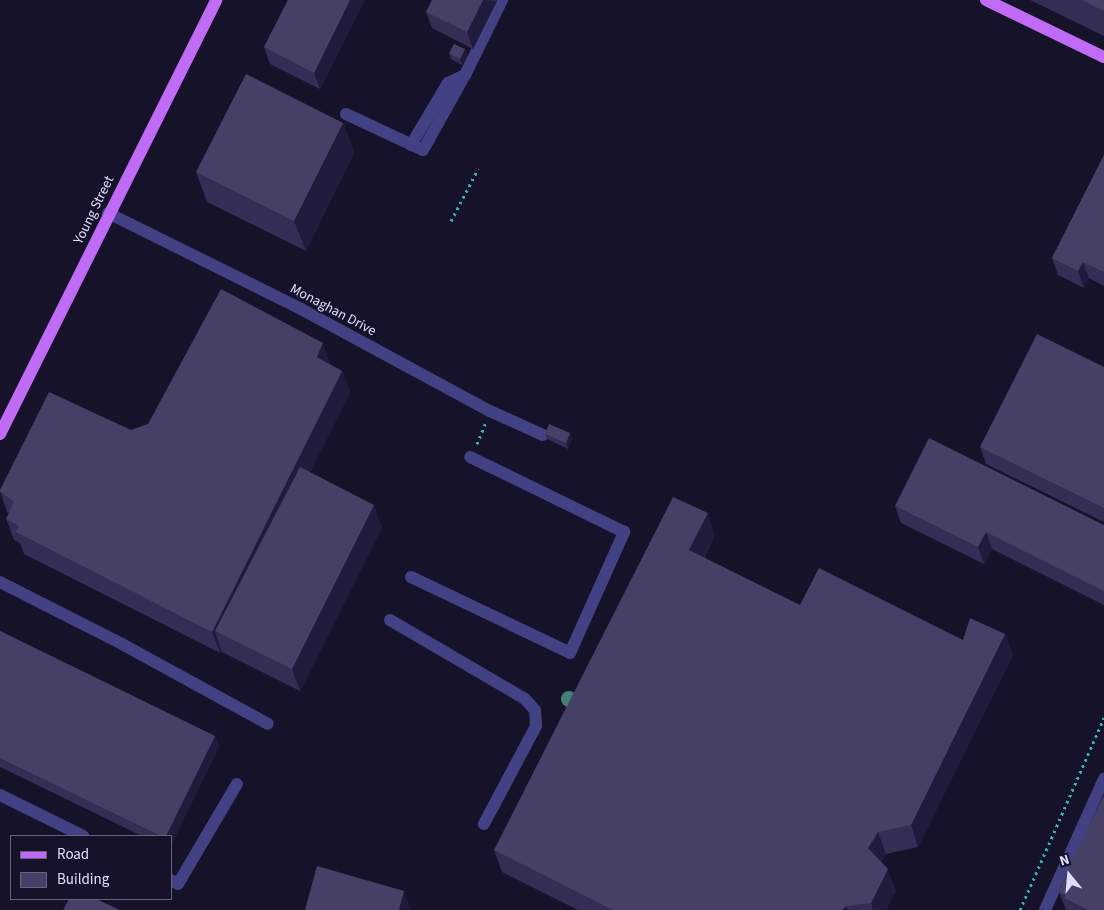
<!DOCTYPE html>
<html>
<head>
<meta charset="utf-8">
<style>
	body { margin:0 }
	#map { position:relative; width:1104px; height:910px; overflow:hidden; background:#161229; font-family:"Source Sans 3",sans-serif }
	div>[style] { position:absolute }
	.path>* { height:3px; margin-top:-1.5px; transform-origin:0; background:repeating-linear-gradient(90deg,#39b4ab 0 2.5px,transparent 0 6.5px) }
	.minor>* { height:12px; margin:-6px; padding:0 6px; transform-origin:6px; border-radius:6px; background:#424184 }
	.major>* { height:12px; margin:-6px; padding:0 6px; transform-origin:6px; border-radius:6px; background:#bf6bf5 }
	.trees>* { width:16px; height:16px; margin:-8px; border-radius:50%; background:#457f7a }
	.wall>* { inset:0; background:#342d55 }
	.shaded-wall>* { inset:0; background:#201a3c }
	.building>* { inset:0; background:#464067 }
	span { translate:-50% -50%; white-space:nowrap; text-align:center; line-height:1.15; -webkit-text-stroke:4px #161229; paint-order:stroke }
	.street-label { font-size:14px; color:#e0ddfd }
	.legend { position:absolute; left:10px; top:835px; width:162px; height:65px; box-sizing:border-box; background:#161229; border:1px solid #67637e; margin:0; padding:6px 9px; list-style:none; font-size:15px; color:#e0ddfd }
	.legend li { display:flex; align-items:center; gap:10px; height:25px }
	.legend b { width:25px; border:1px solid #67637e }
	.north { position:absolute; left:1044px; top:850px; width:50px; height:50px; -webkit-text-stroke:4px #161229; paint-order:stroke; rotate:343deg; font-size:14px; font-weight:700; line-height:20px; text-align:center; color:#e0ddfd }
	.north::after { content:''; display:block; margin:auto; width:18px; height:22px; background:#e0ddfd; clip-path:polygon(50% 0,100% 100%,50% 72%,0 100%) }
</style>
</head>
<body>
<div id="map">
	<div class="path">
		<div style="left:451px;top:221px;width:59px;rotate:-62.6deg"></div>
		<div style="left:477px;top:444px;width:22px;rotate:-68deg"></div>
		<div style="left:1020px;top:910px;width:210px;rotate:-66.4deg"></div>
	</div>
	<div class="minor">
		<div style="left:346px;top:114px;width:85px;rotate:25.1deg"></div>
		<div style="left:423px;top:150px;width:86px;rotate:-60.8deg"></div>
		<div style="left:465px;top:75px;width:84px;rotate:-63.7deg"></div>
		<div style="left:411px;top:145px;width:72px;rotate:-59.2deg"></div>
		<div style="left:448px;top:83px;width:19px;rotate:-25deg"></div>
		<div style="left:108px;top:213px;width:216px;rotate:26.4deg"></div>
		<div style="left:301px;top:309px;width:215px;rotate:28.4deg"></div>
		<div style="left:490px;top:411px;width:58px;rotate:24.4deg"></div>
		<div style="left:411px;top:577px;width:176px;rotate:25.5deg"></div>
		<div style="left:570px;top:653px;width:133px;rotate:-65.9deg"></div>
		<div style="left:624px;top:532px;width:171px;rotate:-154deg"></div>
		<div style="left:0;top:582px;width:137px;rotate:26.9deg"></div>
		<div style="left:122px;top:644px;width:166px;rotate:28.7deg"></div>
		<div style="left:390px;top:620px;width:156px;rotate:30.3deg"></div>
		<div style="left:525px;top:699px;width:15px;rotate:48deg"></div>
		<div style="left:535px;top:710px;width:16px;rotate:86deg"></div>
		<div style="left:536px;top:726px;width:111px;rotate:118deg"></div>
		<div style="left:0;top:795px;width:93px;rotate:26.3deg"></div>
		<div style="left:171px;top:880px;width:8px;rotate:30deg"></div>
		<div style="left:178px;top:884px;width:116px;rotate:-59.5deg"></div>
		<div style="left:1045px;top:910px;width:144px;rotate:-65.8deg"></div>
	</div>
	<div class="major">
		<div style="left:986px;top:0;width:131px;rotate:25.8deg"></div>
		<div style="left:0;top:434px;width:485px;rotate:-63.5deg"></div>
	</div>
	<div class="trees">
		<div style="left:569px;top:699px"></div>
	</div>
	<div class="wall">
		<div style="clip-path:polygon(288px 0,365px 0,320px 89px,270px 64px,264px 47px)"></div>
		<div style="clip-path:polygon(432px 0,497px 0,497px 1px,473px 49px,432px 28px,426px 12px)"></div>
		<div style="clip-path:polygon(1030px 0,1104px 0,1104px 36px)"></div>
		<div style="clip-path:polygon(465px 49px,467px 55px,462px 65px,451px 59px,449px 53px)"></div>
		<div style="clip-path:polygon(343px 123px,354px 153px,306px 251px,207px 202px,196px 172px)"></div>
		<div style="clip-path:polygon(1104px 155px,1104px 286px,1089px 278px,1084px 288px,1058px 275px,1052px 258px)"></div>
		<div style="clip-path:polygon(331px 365px,342px 371px,350px 392px,310px 472px,382px 527px,300px 691px,222px 652px,221px 650px,220px 653px,24px 554px,20px 543px,14px 540px,6px 519px,9px 513px,7px 512px,0 491px,131px 430px)"></div>
		<div style="clip-path:polygon(1104px 367px,1104px 522px,986px 464px,980px 447px)"></div>
		<div style="clip-path:polygon(545px 434px,572px 439px,568px 449px,547px 439px)"></div>
		<div style="clip-path:polygon(895px 506px,1104px 525px,1104px 605px,992px 549px,984px 564px,901px 523px)"></div>
		<div style="clip-path:polygon(715px 535px,704px 558px,800px 605px,963px 640px,1005px 634px,1013px 655px,918px 847px,886px 854px,881px 862px,896px 891px,886px 910px,578px 910px,502px 872px,494px 850px)"></div>
		<div style="clip-path:polygon(0 631px,215px 736px,219px 747px,171px 845px,171px 836px,142px 836px,0 767px)"></div>
		<div style="clip-path:polygon(1060px 885px,1104px 910px,1066px 910px,1059px 892px,1061px 888px)"></div>
	</div>
	<div class="shaded-wall">
		<div style="clip-path:polygon(350px 0,365px 0,320px 89px,314px 73px)"></div>
		<div style="clip-path:polygon(483px 0,497px 1px,473px 49px,467px 32px)"></div>
		<div style="clip-path:polygon(465px 49px,467px 55px,462px 65px,460px 59px)"></div>
		<div style="clip-path:polygon(343px 123px,354px 153px,306px 251px,294px 221px)"></div>
		<div style="clip-path:polygon(1083px 262px,1089px 278px,1084px 288px,1078px 271px)"></div>
		<div style="clip-path:polygon(323px 343px,331px 365px,317px 357px)"></div>
		<div style="clip-path:polygon(342px 371px,350px 392px,228px 637px,215px 631px,221px 650px,220px 653px,212px 632px)"></div>
		<div style="clip-path:polygon(570px 433px,572px 439px,568px 449px,566px 443px)"></div>
		<div style="clip-path:polygon(374px 505px,382px 527px,300px 691px,292px 669px)"></div>
		<div style="clip-path:polygon(708px 513px,715px 535px,696px 572px,689px 550px)"></div>
		<div style="clip-path:polygon(986px 532px,992px 549px,984px 564px,978px 547px)"></div>
		<div style="clip-path:polygon(1005px 634px,1013px 655px,918px 847px,911px 825px)"></div>
		<div style="clip-path:polygon(215px 736px,219px 747px,171px 845px,171px 836px,166px 836px)"></div>
		<div style="clip-path:polygon(878px 832px,886px 854px,876px 870px,868px 848px)"></div>
		<div style="clip-path:polygon(888px 869px,896px 891px,886px 910px,873px 910px,871px 903px)"></div>
		<div style="clip-path:polygon(404px 891px,411px 910px,399px 910px)"></div>
		<div style="clip-path:polygon(846px 906px,848px 910px,842px 910px)"></div>
	</div>
	<div class="building">
		<div style="clip-path:polygon(288px 0,350px 0,314px 73px,264px 47px)"></div>
		<div style="clip-path:polygon(432px 0,483px 0,467px 32px,426px 12px)"></div>
		<div style="clip-path:polygon(1082px 0,1104px 0,1104px 11px)"></div>
		<div style="clip-path:polygon(454px 44px,465px 49px,460px 59px,449px 53px)"></div>
		<div style="clip-path:polygon(246px 74px,343px 123px,294px 221px,196px 172px)"></div>
		<div style="clip-path:polygon(1104px 155px,1104px 272px,1083px 262px,1078px 271px,1052px 258px)"></div>
		<div style="clip-path:polygon(221px 289px,323px 343px,317px 357px,342px 371px,212px 632px,16px 532px,19px 526px,6px 519px,14px 502px,0 491px,0 490px,49px 392px,131px 430px,148px 424px)"></div>
		<div style="clip-path:polygon(1037px 334px,1104px 367px,1104px 508px,980px 447px)"></div>
		<div style="clip-path:polygon(549px 424px,570px 433px,566px 443px,545px 434px)"></div>
		<div style="clip-path:polygon(929px 438px,1104px 525px,1104px 591px,986px 532px,978px 547px,895px 506px)"></div>
		<div style="clip-path:polygon(300px 467px,374px 505px,292px 669px,215px 631px)"></div>
		<div style="clip-path:polygon(673px 497px,708px 513px,689px 550px,800px 605px,819px 568px,963px 640px,970px 618px,1005px 634px,911px 825px,878px 832px,868px 848px,888px 869px,871px 903px,846px 906px,842px 910px,613px 910px,494px 850px)"></div>
		<div style="clip-path:polygon(0 631px,215px 736px,166px 836px,161px 836px,0 758px)"></div>
		<div style="clip-path:polygon(1104px 795px,1104px 910px,1089px 910px,1064px 898px,1066px 895px,1059px 892px,1062px 886px,1060px 885px)"></div>
		<div style="clip-path:polygon(317px 866px,404px 891px,399px 910px,305px 910px)"></div>
		<div style="clip-path:polygon(69px 899px,96px 899px,120px 910px,63px 910px)"></div>
	</div>
	<div class="street-label">
		<span style="left:94px;top:210px;rotate:-64deg">Young Street</span>
		<span style="left:333px;top:310px;rotate:28deg">Monaghan Drive</span>
	</div>
	<ul class="legend">
	<li><b style="height:6px;background:#bf6bf5"></b>Road</li>
	<li><b style="height:14px;background:#464067"></b>Building</li>
	</ul>
	<div class="north">N</div>
</div>
</body>
</html>
